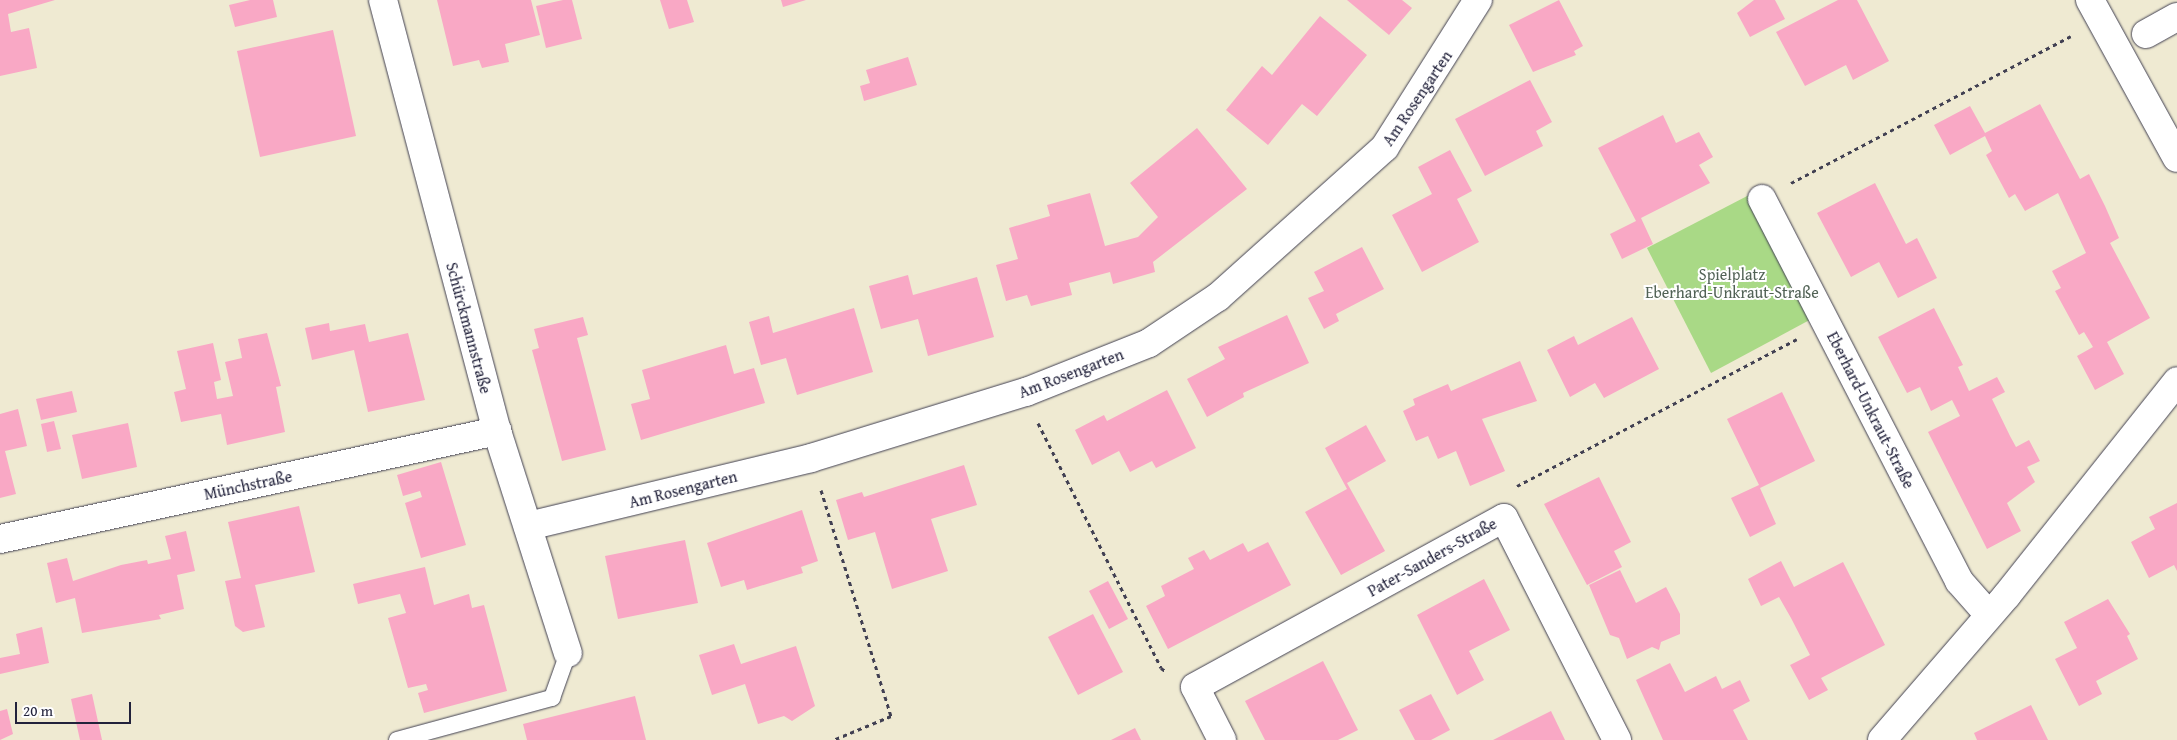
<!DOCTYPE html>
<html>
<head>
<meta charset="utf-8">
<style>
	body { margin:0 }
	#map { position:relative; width:2177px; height:740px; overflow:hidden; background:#efead2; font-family:"Gentium Book Plus",serif }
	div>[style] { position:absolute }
	.green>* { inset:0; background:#a9d986 }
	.building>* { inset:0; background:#f9a8c5 }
	.path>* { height:3px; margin-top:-1.5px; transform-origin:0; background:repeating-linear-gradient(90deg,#414052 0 4px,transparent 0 8px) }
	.roads { filter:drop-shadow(0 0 1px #414052) drop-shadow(0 0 1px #414052) }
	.service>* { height:16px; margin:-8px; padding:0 8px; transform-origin:8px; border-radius:8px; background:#fff }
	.minor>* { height:28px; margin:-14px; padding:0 14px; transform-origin:14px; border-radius:14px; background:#fff }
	span { translate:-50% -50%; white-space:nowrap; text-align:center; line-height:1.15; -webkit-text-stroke:4px #fff; paint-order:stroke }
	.street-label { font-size:16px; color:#22223b }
	.park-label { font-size:16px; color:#516255 }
	.scale { position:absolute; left:15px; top:702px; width:116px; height:22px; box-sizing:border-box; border:2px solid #22223b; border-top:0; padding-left:6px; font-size:15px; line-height:18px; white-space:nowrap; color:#22223b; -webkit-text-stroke:4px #fff; paint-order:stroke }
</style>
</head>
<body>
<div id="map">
	<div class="green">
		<div style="clip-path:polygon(1751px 194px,1817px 316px,1711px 373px,1647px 248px)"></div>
	</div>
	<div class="building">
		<div style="clip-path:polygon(0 0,55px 0,8px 14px,11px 32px,29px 28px,37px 68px,0 76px)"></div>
		<div style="clip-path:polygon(250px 0,273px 0,277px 17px,235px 27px,229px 5px)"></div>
		<div style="clip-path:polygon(437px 0,531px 0,540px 35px,505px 44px,509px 62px,482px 68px,479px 60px,453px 66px)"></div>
		<div style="clip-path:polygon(563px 0,572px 0,582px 39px,546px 48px,536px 6px)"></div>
		<div style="clip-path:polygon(660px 0,687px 0,694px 22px,669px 29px)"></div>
		<div style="clip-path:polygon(781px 0,806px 0,783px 7px)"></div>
		<div style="clip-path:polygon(1347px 0,1402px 0,1412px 8px,1389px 35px)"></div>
		<div style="clip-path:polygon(1559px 0,1583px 46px,1574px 51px,1576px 55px,1533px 72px,1509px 25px)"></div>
		<div style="clip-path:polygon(1754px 0,1775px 0,1785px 19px,1750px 37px,1737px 13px)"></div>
		<div style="clip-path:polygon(1838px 0,1857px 0,1889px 61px,1853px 80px,1846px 65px,1805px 86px,1776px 32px)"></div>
		<div style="clip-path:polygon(1320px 16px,1367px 55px,1317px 116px,1302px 104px,1268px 145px,1226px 110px,1262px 66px,1272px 75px)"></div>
		<div style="clip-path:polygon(333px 30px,356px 136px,260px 157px,237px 51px)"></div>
		<div style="clip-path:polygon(908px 57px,917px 85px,864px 101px,860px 86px,870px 83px,866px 70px)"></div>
		<div style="clip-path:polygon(1530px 80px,1552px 122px,1536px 131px,1543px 146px,1485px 176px,1455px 119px)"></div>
		<div style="clip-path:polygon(2040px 104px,2080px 179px,2089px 174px,2105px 206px,2119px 238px,2110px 243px,2150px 318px,2107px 342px,2124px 374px,2095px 390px,2077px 356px,2093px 347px,2084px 332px,2079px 335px,2055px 291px,2061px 288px,2052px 271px,2086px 253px,2058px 193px,2025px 211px,2015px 194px,2009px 198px,1986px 155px,1992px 151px,1985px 136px,1950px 155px,1934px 125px,1970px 106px,1985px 133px)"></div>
		<div style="clip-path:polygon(1663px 115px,1676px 143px,1699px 132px,1713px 157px,1699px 165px,1710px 183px,1641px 218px,1653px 244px,1622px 259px,1610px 234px,1636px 221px,1598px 148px)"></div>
		<div style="clip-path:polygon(1197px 128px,1247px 189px,1153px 262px,1155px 272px,1113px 284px,1110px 272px,1069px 283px,1072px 295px,1031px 306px,1027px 295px,1006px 301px,996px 265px,1018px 259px,1009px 228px,1050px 216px,1047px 205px,1090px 193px,1105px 246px,1138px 237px,1158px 217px,1130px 183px)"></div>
		<div style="clip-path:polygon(1450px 150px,1472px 191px,1457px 199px,1479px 242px,1422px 272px,1392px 215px,1432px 194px,1418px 167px)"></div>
		<div style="clip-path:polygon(1875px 183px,1906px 244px,1917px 238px,1937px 278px,1898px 298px,1879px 262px,1851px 277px,1817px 213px)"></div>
		<div style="clip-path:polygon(1362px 247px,1384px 289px,1336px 314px,1339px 321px,1324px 329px,1308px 298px,1324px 291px,1314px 272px)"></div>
		<div style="clip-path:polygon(908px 275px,913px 295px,977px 277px,994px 337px,928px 356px,918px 319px,881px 329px,869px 286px)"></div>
		<div style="clip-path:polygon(854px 308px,873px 372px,797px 395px,786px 358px,761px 365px,749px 322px,769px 316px,773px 333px)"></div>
		<div style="clip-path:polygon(1934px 308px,1963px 365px,1958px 367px,1969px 391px,1997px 377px,2005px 392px,1992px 399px,2010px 436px,2016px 447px,2029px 440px,2040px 461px,2027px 467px,2035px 482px,2007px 503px,2021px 531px,1987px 549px,1928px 432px,1960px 416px,1952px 400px,1931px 411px,1920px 387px,1907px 393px,1878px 337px)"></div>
		<div style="clip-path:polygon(1287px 315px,1309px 363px,1243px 393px,1244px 397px,1207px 417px,1187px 379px,1225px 359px,1218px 347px)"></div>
		<div style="clip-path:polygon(583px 317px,588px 335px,577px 338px,606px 450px,562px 461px,532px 350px,539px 348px,534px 329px)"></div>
		<div style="clip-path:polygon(1632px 317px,1659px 369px,1604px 398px,1595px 383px,1570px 397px,1547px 350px,1574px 336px,1578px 345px)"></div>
		<div style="clip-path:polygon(329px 323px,330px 331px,365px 324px,369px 342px,408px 333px,425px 400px,368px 412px,354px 350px,312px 360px,305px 328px)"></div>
		<div style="clip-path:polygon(267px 333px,281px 386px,276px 387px,285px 432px,227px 445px,221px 414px,181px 422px,174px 392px,186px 389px,177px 351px,213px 343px,221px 380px,214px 382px,217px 399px,233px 396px,225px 362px,242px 358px,238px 339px)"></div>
		<div style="clip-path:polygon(726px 345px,734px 374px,754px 368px,765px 403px,641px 440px,631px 404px,650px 399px,642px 370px)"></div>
		<div style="clip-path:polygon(1520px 361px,1537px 401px,1482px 419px,1505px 471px,1470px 486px,1456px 451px,1438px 459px,1428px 436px,1416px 441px,1403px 411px,1415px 405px,1413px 399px,1448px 384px,1451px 391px)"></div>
		<div style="clip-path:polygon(1167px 390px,1196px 448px,1156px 468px,1152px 461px,1130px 472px,1119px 451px,1092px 465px,1075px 430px,1104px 415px,1107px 421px)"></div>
		<div style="clip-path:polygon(72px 391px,77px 412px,41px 420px,36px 399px)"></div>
		<div style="clip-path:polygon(1782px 392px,1815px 461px,1760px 488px,1776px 524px,1750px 537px,1731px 498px,1759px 485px,1727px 419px)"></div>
		<div style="clip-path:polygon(18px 409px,27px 446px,5px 451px,16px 494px,0 498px,0 414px)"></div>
		<div style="clip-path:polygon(54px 421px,61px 449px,47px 452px,41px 424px)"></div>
		<div style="clip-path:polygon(128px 423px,137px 467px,82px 479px,72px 435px)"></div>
		<div style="clip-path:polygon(1366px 425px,1386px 461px,1347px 483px,1385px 551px,1341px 575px,1305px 512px,1347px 489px,1325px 448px)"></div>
		<div style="clip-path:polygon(441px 462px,466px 545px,421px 558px,405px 503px,422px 497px,420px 491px,403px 496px,397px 475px)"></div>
		<div style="clip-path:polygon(964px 465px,977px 505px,931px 519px,948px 571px,892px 589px,875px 532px,848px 540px,836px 500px,862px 492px,864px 497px)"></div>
		<div style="clip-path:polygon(1599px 477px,1631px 542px,1614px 551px,1622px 567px,1587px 585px,1544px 504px)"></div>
		<div style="clip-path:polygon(2177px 503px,2177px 571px,2174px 565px,2149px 578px,2131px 542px,2155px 529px,2149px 517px)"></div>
		<div style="clip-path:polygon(299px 506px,315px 572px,255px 585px,265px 627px,243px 632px,235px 626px,225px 581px,241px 578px,228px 522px)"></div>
		<div style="clip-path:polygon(802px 510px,818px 561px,801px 567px,803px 573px,747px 590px,744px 580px,721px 587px,707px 543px)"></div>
		<div style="clip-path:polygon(186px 531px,195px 571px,177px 575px,184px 609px,159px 615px,161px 619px,82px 633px,75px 598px,56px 603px,47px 563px,67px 558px,73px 581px,121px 565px,147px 560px,148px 564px,171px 559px,165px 536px)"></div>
		<div style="clip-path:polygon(685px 540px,698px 603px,618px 619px,605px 556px)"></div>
		<div style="clip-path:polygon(1268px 542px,1291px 585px,1168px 649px,1146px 606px,1165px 596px,1161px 586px,1194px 569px,1188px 558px,1204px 550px,1210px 560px,1243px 543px,1248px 552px)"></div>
		<div style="clip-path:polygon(1781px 561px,1794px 587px,1843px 562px,1885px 645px,1821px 678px,1828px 690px,1809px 700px,1790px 665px,1810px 655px,1791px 618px,1779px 597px,1761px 606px,1748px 579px)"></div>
		<div style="clip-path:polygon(425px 567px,434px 605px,469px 594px,472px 608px,484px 605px,507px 691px,424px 713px,418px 693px,428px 690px,426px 684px,408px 688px,388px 618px,406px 613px,400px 594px,358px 604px,353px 584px)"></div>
		<div style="clip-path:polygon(1620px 570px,1636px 603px,1666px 587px,1680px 614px,1680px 634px,1661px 642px,1659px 650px,1652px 647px,1627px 659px,1619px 638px,1610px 635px,1589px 585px)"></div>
		<div style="clip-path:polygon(1484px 579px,1510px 630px,1469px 651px,1484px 680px,1457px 695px,1417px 615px)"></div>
		<div style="clip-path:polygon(1108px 581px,1128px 619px,1109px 629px,1089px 591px)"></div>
		<div style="clip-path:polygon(2108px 599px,2130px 634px,2127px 636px,2138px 659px,2096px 681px,2102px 694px,2079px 706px,2055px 659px,2077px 648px,2064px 622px)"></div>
		<div style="clip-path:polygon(1093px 614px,1123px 672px,1078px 695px,1048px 637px)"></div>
		<div style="clip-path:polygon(42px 627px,49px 663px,0 674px,0 658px,20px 654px,16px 634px)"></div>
		<div style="clip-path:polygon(734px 644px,741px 664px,796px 646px,815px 706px,792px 721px,784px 716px,758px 724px,745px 684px,712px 695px,699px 655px)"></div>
		<div style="clip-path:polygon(1323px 661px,1358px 730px,1338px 740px,1265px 740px,1245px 701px)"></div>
		<div style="clip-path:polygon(1670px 663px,1685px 692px,1716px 676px,1722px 689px,1740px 680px,1750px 701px,1733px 710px,1748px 740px,1663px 740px,1636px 680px)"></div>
		<div style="clip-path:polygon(92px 694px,102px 740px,80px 740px,71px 699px)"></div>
		<div style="clip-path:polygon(1431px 694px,1450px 730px,1431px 740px,1415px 740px,1399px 710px)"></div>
		<div style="clip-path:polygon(635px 696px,646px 740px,527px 740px,523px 724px)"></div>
		<div style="clip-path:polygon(2031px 705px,2048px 740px,1977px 740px,1974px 733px)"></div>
		<div style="clip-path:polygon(7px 709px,13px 734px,0 740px,0 711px)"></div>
		<div style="clip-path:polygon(1551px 711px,1565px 740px,1493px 740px)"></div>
		<div style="clip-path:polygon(1135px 728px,1141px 740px,1111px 740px)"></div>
	</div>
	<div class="path">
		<div style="left:1791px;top:183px;width:316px;rotate:-27.7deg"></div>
		<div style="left:1038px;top:423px;width:274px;rotate:63.3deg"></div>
		<div style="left:1161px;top:668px;width:7px;rotate:34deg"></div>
		<div style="left:1517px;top:486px;width:316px;rotate:-27.7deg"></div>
		<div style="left:821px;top:490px;width:237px;rotate:72.8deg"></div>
		<div style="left:891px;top:716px;width:63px;rotate:157.5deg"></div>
	</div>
	<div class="roads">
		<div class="service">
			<div style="left:397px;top:740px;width:161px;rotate:-15.2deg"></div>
			<div style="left:552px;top:698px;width:48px;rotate:-70.4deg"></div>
		</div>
		<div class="minor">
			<div style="left:383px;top:0;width:446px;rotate:75.2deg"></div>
			<div style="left:497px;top:431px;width:233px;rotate:72.3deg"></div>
			<div style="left:2090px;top:0;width:180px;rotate:61.2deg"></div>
			<div style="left:2146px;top:34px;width:35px;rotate:-29deg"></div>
			<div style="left:1762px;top:199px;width:430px;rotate:62.7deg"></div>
			<div style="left:1959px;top:581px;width:45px;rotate:48.6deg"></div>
			<div style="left:528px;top:526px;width:291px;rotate:-13.5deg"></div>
			<div style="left:811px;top:458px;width:225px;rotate:-17.1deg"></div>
			<div style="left:1026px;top:392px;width:132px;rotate:-21.7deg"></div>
			<div style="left:1149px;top:343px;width:83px;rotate:-33.7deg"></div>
			<div style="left:1218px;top:297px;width:224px;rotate:-41.9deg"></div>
			<div style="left:1385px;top:147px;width:174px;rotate:-57.7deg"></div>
			<div style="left:0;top:539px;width:509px;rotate:-12.26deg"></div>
			<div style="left:1222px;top:740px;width:59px;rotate:-117deg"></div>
			<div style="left:1195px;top:687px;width:352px;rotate:-28.7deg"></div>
			<div style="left:1504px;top:518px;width:249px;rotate:63deg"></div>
			<div style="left:1882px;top:740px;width:191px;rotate:-49.2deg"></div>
			<div style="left:2007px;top:595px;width:273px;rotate:-51.5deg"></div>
		</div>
	</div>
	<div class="street-label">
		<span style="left:1417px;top:98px;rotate:-56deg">Am Rosengarten</span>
		<span style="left:469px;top:328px;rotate:75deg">Schürckmannstraße</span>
		<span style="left:1071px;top:373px;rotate:-21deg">Am Rosengarten</span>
		<span style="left:1871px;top:410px;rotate:63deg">Eberhard-Unkraut-Straße</span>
		<span style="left:248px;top:485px;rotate:-12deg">Münchstraße</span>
		<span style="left:683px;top:489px;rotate:-14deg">Am Rosengarten</span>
		<span style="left:1432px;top:557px;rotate:-29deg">Pater-Sanders-Straße</span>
	</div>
	<div class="park-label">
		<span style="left:1732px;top:283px">Spielplatz<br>Eberhard-Unkraut-Straße</span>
	</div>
	<div class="scale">20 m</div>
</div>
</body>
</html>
